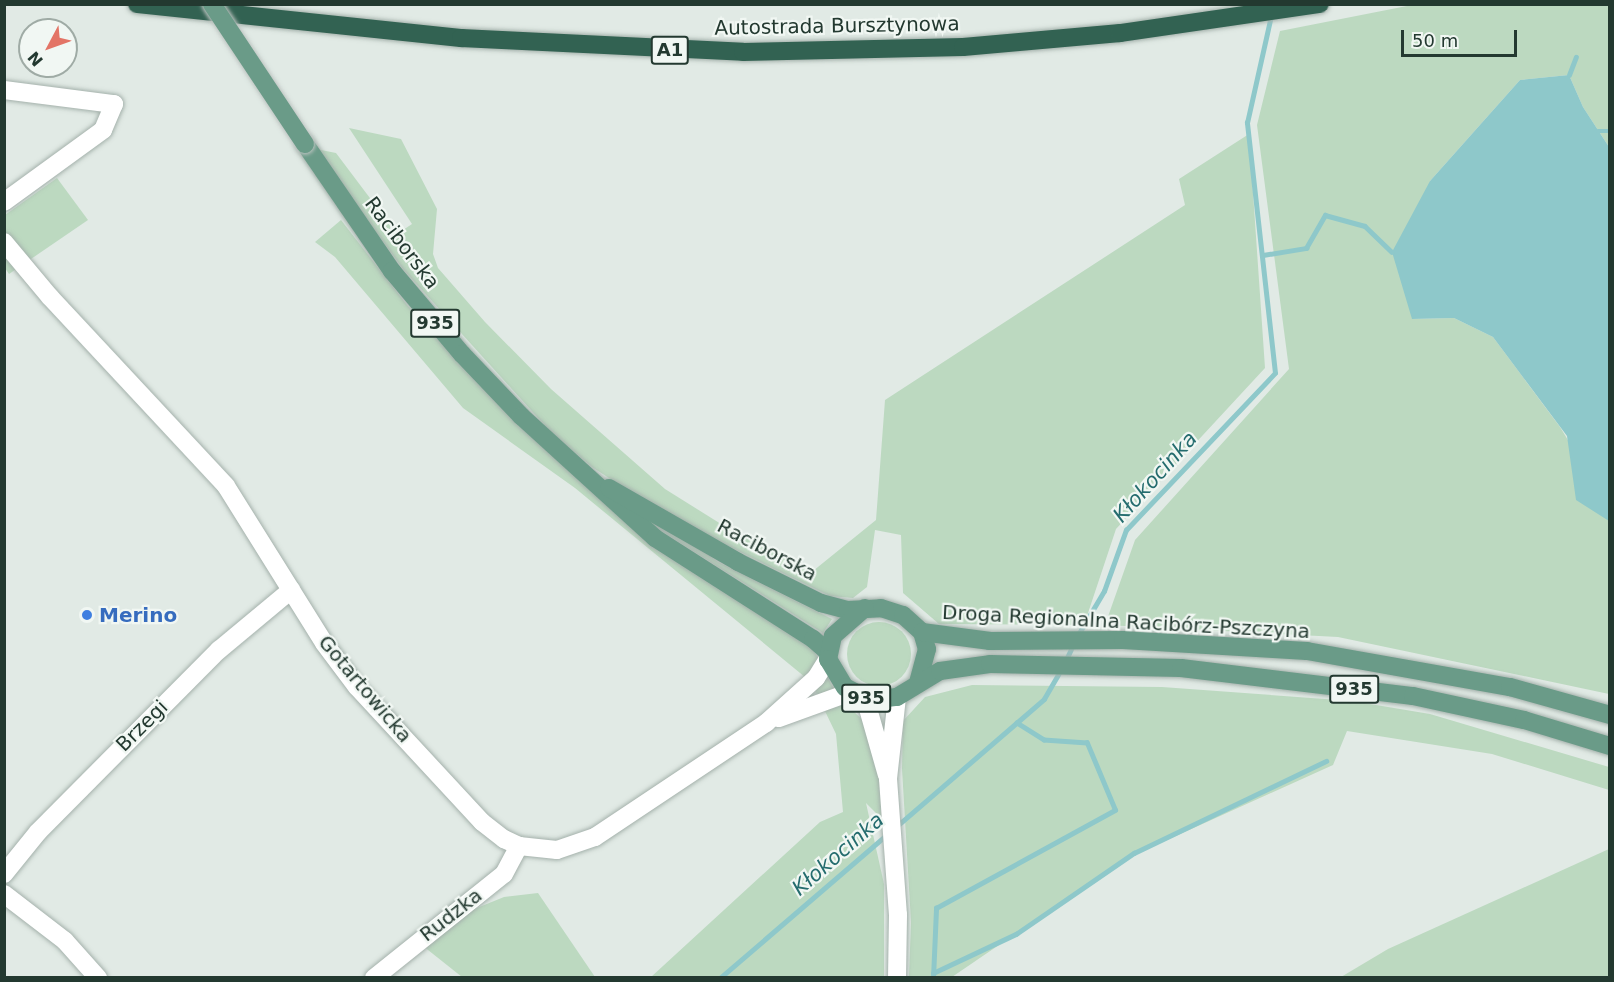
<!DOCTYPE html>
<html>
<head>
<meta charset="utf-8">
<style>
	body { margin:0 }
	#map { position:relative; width:1614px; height:982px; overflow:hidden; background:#e1eae5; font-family:"DejaVu Sans",sans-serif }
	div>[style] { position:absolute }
	.green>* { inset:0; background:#bcd9c0 }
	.round { border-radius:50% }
	.water>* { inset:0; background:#8ec8ca }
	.stream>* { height:4.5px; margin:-2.25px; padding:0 2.25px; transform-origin:2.25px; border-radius:2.25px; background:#8ec8ca }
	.roads { filter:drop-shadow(0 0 2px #a4b1ab) drop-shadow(0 0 2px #a4b1ab) }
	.minor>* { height:18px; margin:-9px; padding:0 9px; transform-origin:9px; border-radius:9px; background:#fff }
	.secondary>* { height:18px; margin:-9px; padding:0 9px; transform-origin:9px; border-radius:9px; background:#fff }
	.primary>* { height:18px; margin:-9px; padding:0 9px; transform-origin:9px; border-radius:9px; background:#6a9b88 }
	.motorway>* { height:18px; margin:-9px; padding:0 9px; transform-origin:9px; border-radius:9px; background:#326252 }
	.bridges { filter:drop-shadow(0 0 2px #bdc4c1) drop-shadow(0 0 2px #bdc4c1) }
	.primary-bridge>* { height:18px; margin:-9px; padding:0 9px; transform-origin:9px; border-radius:9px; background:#6a9b88 }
	.dots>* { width:16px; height:16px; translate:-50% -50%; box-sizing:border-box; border:3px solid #f1f7f3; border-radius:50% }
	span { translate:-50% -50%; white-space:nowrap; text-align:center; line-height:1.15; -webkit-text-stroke:4.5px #f1f7f3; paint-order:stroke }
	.shield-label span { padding:2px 4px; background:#f1f7f3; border:2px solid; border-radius:4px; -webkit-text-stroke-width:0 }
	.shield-label { font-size:18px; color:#233930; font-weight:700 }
	.street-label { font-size:20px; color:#233930 }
	.shop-label { font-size:20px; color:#366cbe; font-weight:700 }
	.left { translate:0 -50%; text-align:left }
	.water-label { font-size:21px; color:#246c6e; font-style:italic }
	.frame { position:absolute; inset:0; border:6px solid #233930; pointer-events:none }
	.north { position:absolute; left:18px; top:18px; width:60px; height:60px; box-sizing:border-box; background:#f1f7f3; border:2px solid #9faba5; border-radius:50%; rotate:229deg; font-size:16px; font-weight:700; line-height:24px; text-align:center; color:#233930 }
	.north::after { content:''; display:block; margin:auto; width:21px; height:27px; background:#e37466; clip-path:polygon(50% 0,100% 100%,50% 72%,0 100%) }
	.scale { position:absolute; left:1401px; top:30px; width:116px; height:27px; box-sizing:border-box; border:3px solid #233930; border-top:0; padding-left:8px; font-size:18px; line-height:21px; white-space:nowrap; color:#233930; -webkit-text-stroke:4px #f1f7f3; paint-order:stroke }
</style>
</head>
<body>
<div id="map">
	<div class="green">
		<div style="clip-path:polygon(1412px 5px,1609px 5px,1609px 147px,1583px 107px,1569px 75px,1520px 80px,1430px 181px,1412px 319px,1454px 318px,1493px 337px,1560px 427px,1609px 508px,1609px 694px,1338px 637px,1105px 625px,1135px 540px,1289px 369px,1257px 125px,1280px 31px)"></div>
		<div style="clip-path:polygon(349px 128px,401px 139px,437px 209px,433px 254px,438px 268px,485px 322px,551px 389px,665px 489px,729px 529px,813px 571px,876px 520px,885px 400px,1185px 205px,1179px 179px,1249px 134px,1265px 368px,1116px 529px,1084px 625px,939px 624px,903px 593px,901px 535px,875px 530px,867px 587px,853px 598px,830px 596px,669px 517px,592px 467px,550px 431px,403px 269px,316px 149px,336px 153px,397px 234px,412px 224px)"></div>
		<div style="clip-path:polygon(57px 178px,88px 220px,9px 274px,5px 268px,5px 215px)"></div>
		<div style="clip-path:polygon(341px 220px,407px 305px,480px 386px,599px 498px,814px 651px,838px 697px,866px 723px,880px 777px,881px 818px,866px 803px,884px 884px,884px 977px,651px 977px,820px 822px,843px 812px,836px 734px,811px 682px,575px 488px,463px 408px,335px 257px,315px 242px)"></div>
		<div style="clip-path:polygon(636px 515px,679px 534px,718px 562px,832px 619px,823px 633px)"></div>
		<div class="round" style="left:847px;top:622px;width:64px;height:64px"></div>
		<div style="clip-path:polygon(972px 685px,1162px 687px,1352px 701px,1430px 714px,1609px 767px,1609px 790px,1492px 754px,1347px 731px,1333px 765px,1125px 859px,952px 977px,909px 977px,911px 922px,902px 769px,903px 721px,925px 697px)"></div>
		<div style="clip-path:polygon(1609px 849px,1609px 977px,1341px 977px,1388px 949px)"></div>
		<div style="clip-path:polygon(538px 893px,595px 977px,462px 977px,423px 946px,472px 910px,504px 897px)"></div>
	</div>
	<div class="water">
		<div style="clip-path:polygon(1569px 75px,1583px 107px,1609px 147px,1609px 521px,1576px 500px,1567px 436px,1493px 337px,1454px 318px,1412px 319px,1392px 252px,1430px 181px,1520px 80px)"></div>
	</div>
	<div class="stream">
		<div style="left:1569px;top:75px;width:19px;rotate:-69deg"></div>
		<div style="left:1598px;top:131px;width:12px"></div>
		<div style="left:1263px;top:255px;width:44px;rotate:-9.2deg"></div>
		<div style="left:1306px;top:248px;width:38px;rotate:-60deg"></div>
		<div style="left:1325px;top:215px;width:41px;rotate:15.4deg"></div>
		<div style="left:1365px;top:226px;width:37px;rotate:44deg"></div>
		<div style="left:1078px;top:635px;width:51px;rotate:-59.4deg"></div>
		<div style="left:1104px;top:591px;width:65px;rotate:-70.2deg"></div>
		<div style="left:1126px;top:530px;width:216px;rotate:-46.5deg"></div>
		<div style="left:1275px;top:373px;width:252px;rotate:-96.4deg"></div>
		<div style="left:1247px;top:123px;width:110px;rotate:-77.4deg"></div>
		<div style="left:1065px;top:662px;width:19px;rotate:-65deg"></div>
		<div style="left:897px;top:826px;width:194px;rotate:-40.8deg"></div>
		<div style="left:1044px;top:699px;width:34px;rotate:-60deg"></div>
		<div style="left:933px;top:973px;width:92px;rotate:-25.2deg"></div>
		<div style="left:1016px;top:934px;width:143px;rotate:-34.5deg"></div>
		<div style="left:1134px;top:853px;width:213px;rotate:-25.6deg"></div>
		<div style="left:720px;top:978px;width:219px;rotate:-40.7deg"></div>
		<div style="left:933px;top:978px;width:70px;rotate:-87.5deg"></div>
		<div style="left:936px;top:908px;width:204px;rotate:-28.7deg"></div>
		<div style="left:1115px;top:810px;width:73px;rotate:-112.7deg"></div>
		<div style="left:1087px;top:743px;width:43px;rotate:-176deg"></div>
		<div style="left:1044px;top:740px;width:32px;rotate:-148deg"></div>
	</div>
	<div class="roads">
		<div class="minor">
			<div style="left:4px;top:90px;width:111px;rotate:7.3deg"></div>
			<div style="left:114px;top:104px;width:28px;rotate:113deg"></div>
			<div style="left:103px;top:130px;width:122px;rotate:144deg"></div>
			<div style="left:4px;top:242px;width:72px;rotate:50.1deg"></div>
			<div style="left:50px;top:297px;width:258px;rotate:47deg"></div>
			<div style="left:226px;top:486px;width:185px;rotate:58deg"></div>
			<div style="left:324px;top:643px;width:55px;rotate:53.1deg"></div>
			<div style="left:357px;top:687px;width:184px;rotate:47.2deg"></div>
			<div style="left:482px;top:822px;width:28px;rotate:38deg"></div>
			<div style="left:504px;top:839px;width:17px;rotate:25deg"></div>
			<div style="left:519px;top:846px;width:38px;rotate:6deg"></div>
			<div style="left:557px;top:850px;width:40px;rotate:-18.9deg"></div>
			<div style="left:595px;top:837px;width:206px;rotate:-33.7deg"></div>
			<div style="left:766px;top:723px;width:67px;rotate:-42deg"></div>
			<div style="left:816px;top:678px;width:22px;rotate:-58deg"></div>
			<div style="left:779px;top:718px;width:77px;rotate:-19.9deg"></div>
			<div style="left:4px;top:874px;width:54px;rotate:-51deg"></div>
			<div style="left:38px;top:832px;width:257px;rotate:-45.2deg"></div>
			<div style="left:219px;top:650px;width:94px;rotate:-39.8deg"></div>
			<div style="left:4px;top:894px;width:77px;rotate:37.6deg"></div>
			<div style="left:65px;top:941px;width:50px;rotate:48.3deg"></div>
			<div style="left:374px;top:978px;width:166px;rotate:-38.7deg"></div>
			<div style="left:504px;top:874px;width:32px;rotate:-62deg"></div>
		</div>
		<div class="secondary">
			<div style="left:897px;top:697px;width:82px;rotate:96.3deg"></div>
			<div style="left:888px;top:779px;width:136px;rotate:85.8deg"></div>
			<div style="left:898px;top:915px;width:63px;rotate:90.9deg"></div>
			<div style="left:865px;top:698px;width:80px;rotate:74.1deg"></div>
		</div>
		<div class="primary">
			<div style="left:305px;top:144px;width:154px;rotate:55.6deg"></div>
			<div style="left:392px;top:271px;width:109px;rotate:49.9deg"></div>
			<div style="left:462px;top:354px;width:86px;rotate:46.4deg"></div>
			<div style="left:521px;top:416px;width:181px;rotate:42.3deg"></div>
			<div style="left:655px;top:538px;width:188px;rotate:32.6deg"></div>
			<div style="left:813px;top:639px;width:20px;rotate:41deg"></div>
			<div style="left:609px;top:488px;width:149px;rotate:29.8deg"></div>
			<div style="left:738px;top:562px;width:93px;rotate:26.3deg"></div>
			<div style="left:821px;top:603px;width:28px;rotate:15deg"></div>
			<div style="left:848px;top:610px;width:33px;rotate:-3deg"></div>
			<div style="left:881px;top:608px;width:23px;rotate:18deg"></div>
			<div style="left:903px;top:615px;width:25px;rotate:42deg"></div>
			<div style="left:922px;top:632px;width:18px;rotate:74deg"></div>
			<div style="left:927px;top:649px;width:35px;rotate:105deg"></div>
			<div style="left:865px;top:608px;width:43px;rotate:138.8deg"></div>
			<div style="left:833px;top:636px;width:24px;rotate:102deg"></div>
			<div style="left:828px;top:659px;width:33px;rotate:59deg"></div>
			<div style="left:845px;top:687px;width:29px;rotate:27deg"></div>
			<div style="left:871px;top:700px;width:26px;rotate:-7deg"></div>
			<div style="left:897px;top:697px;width:50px;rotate:-31.2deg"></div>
			<div style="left:940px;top:671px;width:50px;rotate:-8deg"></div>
			<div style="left:990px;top:664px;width:191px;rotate:1.2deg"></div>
			<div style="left:1181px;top:668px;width:234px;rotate:6.9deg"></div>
			<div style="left:1413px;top:696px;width:114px;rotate:12.2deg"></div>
			<div style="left:1524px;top:720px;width:90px;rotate:16.8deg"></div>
			<div style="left:922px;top:632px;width:69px;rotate:7.5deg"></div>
			<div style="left:990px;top:641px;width:133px;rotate:-0.4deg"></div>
			<div style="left:1123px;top:640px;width:184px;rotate:3.4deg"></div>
			<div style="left:1307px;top:651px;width:206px;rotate:10.1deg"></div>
			<div style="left:1510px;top:687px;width:104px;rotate:15.6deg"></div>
		</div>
		<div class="motorway">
			<div style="left:137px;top:4px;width:326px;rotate:6deg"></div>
			<div style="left:461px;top:38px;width:282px;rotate:2.8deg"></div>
			<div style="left:743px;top:52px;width:220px;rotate:-1.3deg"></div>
			<div style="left:963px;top:47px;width:158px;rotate:-5.1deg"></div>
			<div style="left:1120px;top:33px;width:202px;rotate:-8.3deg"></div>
		</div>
	</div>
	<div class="bridges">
		<div class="primary-bridge">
			<div style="left:212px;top:4px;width:168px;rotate:56.4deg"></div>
		</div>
	</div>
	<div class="dots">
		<div style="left:87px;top:615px;background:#3f7fe0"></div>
	</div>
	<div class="shield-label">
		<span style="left:670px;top:50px">A1</span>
		<span style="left:435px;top:323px">935</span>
		<span style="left:1354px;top:689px">935</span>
		<span style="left:866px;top:698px">935</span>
	</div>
	<div class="street-label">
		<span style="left:837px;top:26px;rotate:-1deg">Autostrada Bursztynowa</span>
		<span style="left:402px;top:243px;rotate:53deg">Raciborska</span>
		<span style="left:767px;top:550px;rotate:28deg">Raciborska</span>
		<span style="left:1126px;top:622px;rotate:3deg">Droga Regionalna Racibórz-Pszczyna</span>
		<span style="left:365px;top:689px;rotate:50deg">Gotartowicka</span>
		<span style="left:142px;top:726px;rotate:-45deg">Brzegi</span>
		<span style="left:451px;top:915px;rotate:-38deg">Rudzka</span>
	</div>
	<div class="shop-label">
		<span class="left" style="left:99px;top:615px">Merino</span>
	</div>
	<div class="water-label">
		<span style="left:1155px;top:477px;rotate:-48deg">Kłokocinka</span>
		<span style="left:838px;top:854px;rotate:-41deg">Kłokocinka</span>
	</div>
	<div class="frame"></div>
	<div class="north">N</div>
	<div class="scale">50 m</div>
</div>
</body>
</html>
